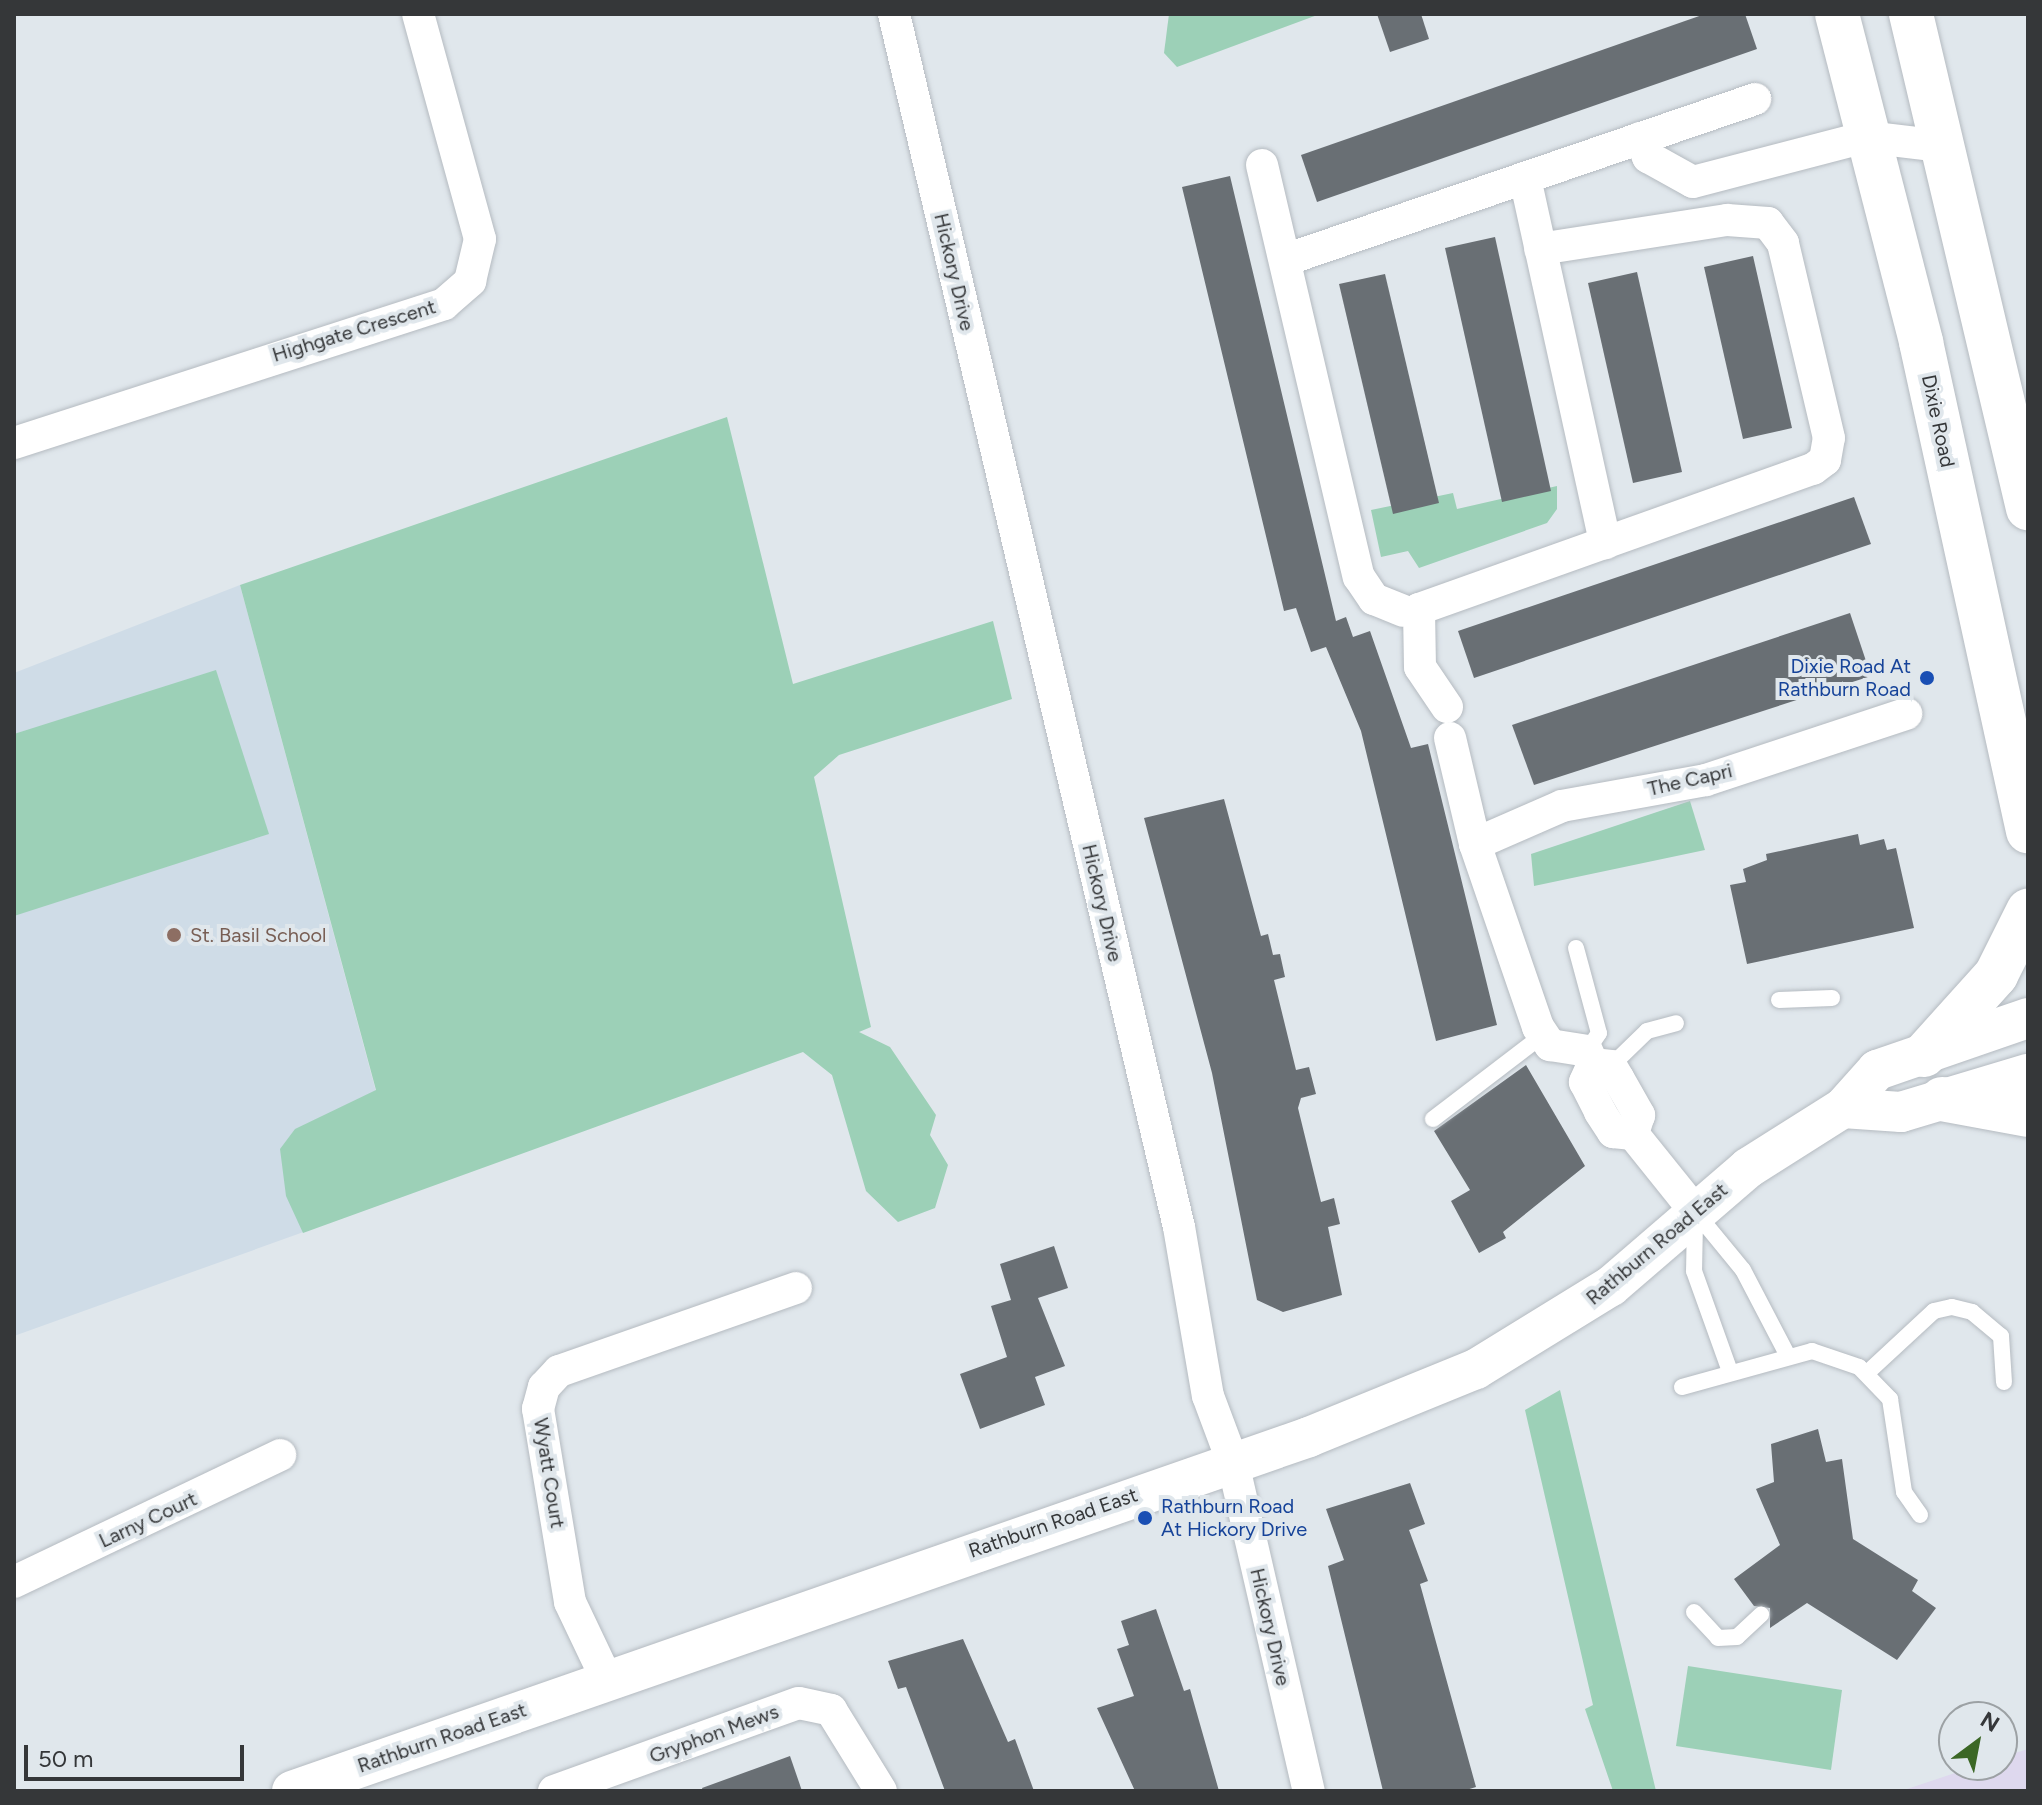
<!DOCTYPE html>
<html>
<head>
<meta charset="utf-8">
<style>
	body { margin:0 }
	#map { position:relative; width:2042px; height:1805px; overflow:hidden; background:#e0e7ec; font-family:Figtree,sans-serif }
	div>[style] { position:absolute }
	.commercial>* { inset:0; background:#ded8ee }
	.built>* { inset:0; background:#cfdce7 }
	.green>* { inset:0; background:#9cd0b7 }
	.building>* { inset:0; background:#696f74 }
	.roads { filter:drop-shadow(0 0 2px #b5bbc1) drop-shadow(0 0 2px #b5bbc1) }
	.service>* { height:16px; margin:-8px; padding:0 8px; transform-origin:8px; border-radius:8px; background:#fff }
	.minor>* { height:32px; margin:-16px; padding:0 16px; transform-origin:16px; border-radius:16px; background:#fff }
	.tertiary>* { height:40px; margin:-20px; padding:0 20px; transform-origin:20px; border-radius:20px; background:#fff }
	.secondary>* { height:44px; margin:-22px; padding:0 22px; transform-origin:22px; border-radius:22px; background:#fff }
	.dots>* { width:22px; height:22px; translate:-50% -50%; box-sizing:border-box; border:4px solid #e0e7ec; border-radius:50% }
	span { translate:-50% -50%; white-space:nowrap; text-align:center; line-height:1.15; -webkit-text-stroke:8px #e0e7ec; paint-order:stroke }
	.street-label { font-size:20px; color:#353739 }
	.transit-label { font-size:20px; color:#164399 }
	.right { translate:-100% -50%; text-align:right }
	.left { translate:0 -50%; text-align:left }
	.education-label { font-size:20px; color:#785e54 }
	.frame { position:absolute; inset:0; border:16px solid #353739; pointer-events:none }
	.north { position:absolute; left:1938px; top:1701px; width:80px; height:80px; box-sizing:border-box; background:#e0e7ec; border:2px solid #9ca1a4; border-radius:50%; rotate:32deg; font-size:22px; font-weight:700; line-height:32px; text-align:center; color:#353739 }
	.north::after { content:''; display:block; margin:auto; width:28px; height:36px; background:#3b6725; clip-path:polygon(50% 0,100% 100%,50% 72%,0 100%) }
	.scale { position:absolute; left:24px; top:1745px; width:220px; height:36px; box-sizing:border-box; border:4px solid #353739; border-top:0; padding-left:10px; font-size:24px; line-height:28px; white-space:nowrap; color:#353739; -webkit-text-stroke:6px #e0e7ec; paint-order:stroke }
</style>
</head>
<body>
<div id="map">
	<div class="commercial">
		<div style="clip-path:polygon(2028px 1749px,2028px 1791px,1901px 1791px,1979px 1765px,2002px 1765px,2002px 1757px)"></div>
	</div>
	<div class="built">
		<div style="clip-path:polygon(240px 585px,404px 1196px,14px 1336px,14px 673px)"></div>
	</div>
	<div class="green">
		<div style="clip-path:polygon(1169px 14px,1320px 14px,1177px 67px,1164px 53px)"></div>
		<div style="clip-path:polygon(727px 417px,793px 684px,993px 621px,1012px 699px,839px 755px,814px 777px,871px 1027px,859px 1032px,890px 1047px,936px 1115px,930px 1135px,948px 1165px,935px 1208px,898px 1222px,866px 1191px,832px 1075px,803px 1052px,303px 1233px,286px 1196px,280px 1149px,295px 1129px,376px 1090px,240px 585px)"></div>
		<div style="clip-path:polygon(1557px 486px,1557px 509px,1547px 523px,1419px 568px,1408px 551px,1381px 557px,1371px 510px,1453px 493px,1457px 509px)"></div>
		<div style="clip-path:polygon(216px 670px,269px 834px,14px 916px,14px 734px)"></div>
		<div style="clip-path:polygon(1690px 801px,1705px 850px,1534px 886px,1531px 854px)"></div>
		<div style="clip-path:polygon(1560px 1390px,1656px 1791px,1613px 1791px,1585px 1709px,1593px 1705px,1525px 1410px)"></div>
		<div style="clip-path:polygon(1688px 1666px,1842px 1690px,1831px 1770px,1676px 1746px)"></div>
	</div>
	<div class="building">
		<div style="clip-path:polygon(1377px 14px,1421px 14px,1429px 39px,1390px 52px)"></div>
		<div style="clip-path:polygon(1705px 14px,1745px 14px,1757px 49px,1317px 202px,1301px 155px)"></div>
		<div style="clip-path:polygon(1230px 176px,1336px 621px,1346px 617px,1353px 637px,1370px 631px,1411px 748px,1428px 744px,1497px 1025px,1436px 1041px,1361px 731px,1326px 647px,1311px 652px,1296px 608px,1284px 611px,1182px 187px)"></div>
		<div style="clip-path:polygon(1495px 237px,1551px 491px,1502px 502px,1445px 248px)"></div>
		<div style="clip-path:polygon(1753px 256px,1792px 428px,1743px 439px,1704px 267px)"></div>
		<div style="clip-path:polygon(1637px 272px,1682px 472px,1633px 483px,1588px 283px)"></div>
		<div style="clip-path:polygon(1385px 274px,1439px 503px,1393px 514px,1339px 284px)"></div>
		<div style="clip-path:polygon(1854px 497px,1871px 544px,1474px 678px,1458px 631px)"></div>
		<div style="clip-path:polygon(1850px 613px,1871px 676px,1534px 785px,1512px 725px)"></div>
		<div style="clip-path:polygon(1224px 799px,1261px 936px,1268px 934px,1273px 955px,1280px 954px,1285px 977px,1274px 980px,1296px 1070px,1309px 1067px,1316px 1094px,1301px 1098px,1298px 1108px,1321px 1202px,1334px 1198px,1340px 1224px,1328px 1227px,1342px 1295px,1283px 1312px,1257px 1300px,1212px 1073px,1144px 818px)"></div>
		<div style="clip-path:polygon(1858px 834px,1860px 845px,1884px 839px,1887px 850px,1896px 848px,1914px 928px,1747px 964px,1730px 885px,1746px 882px,1743px 869px,1767px 860px,1766px 854px)"></div>
		<div style="clip-path:polygon(1526px 1065px,1585px 1166px,1503px 1232px,1506px 1238px,1479px 1253px,1451px 1201px,1470px 1190px,1434px 1131px)"></div>
		<div style="clip-path:polygon(1054px 1246px,1068px 1288px,1038px 1298px,1065px 1366px,1035px 1377px,1045px 1405px,980px 1429px,960px 1374px,1007px 1357px,991px 1306px,1011px 1300px,1000px 1264px)"></div>
		<div style="clip-path:polygon(1818px 1429px,1826px 1462px,1842px 1459px,1853px 1539px,1918px 1580px,1912px 1591px,1936px 1608px,1897px 1660px,1807px 1603px,1770px 1628px,1770px 1608px,1754px 1606px,1734px 1579px,1780px 1545px,1756px 1489px,1774px 1482px,1771px 1444px)"></div>
		<div style="clip-path:polygon(1410px 1483px,1425px 1524px,1409px 1530px,1428px 1581px,1420px 1584px,1476px 1787px,1463px 1791px,1383px 1791px,1328px 1566px,1344px 1560px,1326px 1509px)"></div>
		<div style="clip-path:polygon(1156px 1609px,1184px 1691px,1190px 1689px,1219px 1791px,1135px 1791px,1097px 1708px,1134px 1696px,1117px 1649px,1129px 1645px,1121px 1621px)"></div>
		<div style="clip-path:polygon(963px 1639px,1008px 1742px,1015px 1739px,1034px 1791px,945px 1791px,906px 1687px,898px 1689px,888px 1661px)"></div>
		<div style="clip-path:polygon(790px 1756px,802px 1791px,703px 1791px,702px 1788px)"></div>
	</div>
	<div class="roads">
		<div class="service">
			<div style="left:1576px;top:948px;width:88px;rotate:74.9deg"></div>
			<div style="left:1599px;top:1033px;width:22px;rotate:124deg"></div>
			<div style="left:1779px;top:1000px;width:53px;rotate:-2.2deg"></div>
			<div style="left:1611px;top:1066px;width:50px;rotate:-44.2deg"></div>
			<div style="left:1647px;top:1031px;width:30px;rotate:-15deg"></div>
			<div style="left:1433px;top:1119px;width:138px;rotate:-37.4deg"></div>
			<div style="left:1697px;top:1214px;width:72px;rotate:50.6deg"></div>
			<div style="left:1743px;top:1270px;width:97px;rotate:62.4deg"></div>
			<div style="left:1695px;top:1221px;width:50px;rotate:91.1deg"></div>
			<div style="left:1694px;top:1271px;width:104px;rotate:70.3deg"></div>
			<div style="left:1867px;top:1373px;width:91px;rotate:-42.8deg"></div>
			<div style="left:1934px;top:1311px;width:18px;rotate:-13deg"></div>
			<div style="left:1952px;top:1307px;width:21px;rotate:14deg"></div>
			<div style="left:1972px;top:1312px;width:38px;rotate:40deg"></div>
			<div style="left:2001px;top:1336px;width:46px;rotate:86.3deg"></div>
			<div style="left:1682px;top:1387px;width:135px;rotate:-15.5deg"></div>
			<div style="left:1812px;top:1351px;width:50px;rotate:18.8deg"></div>
			<div style="left:1859px;top:1367px;width:45px;rotate:45.9deg"></div>
			<div style="left:1890px;top:1399px;width:94px;rotate:81.4deg"></div>
			<div style="left:1904px;top:1492px;width:28px;rotate:55deg"></div>
			<div style="left:1694px;top:1612px;width:35px;rotate:47deg"></div>
			<div style="left:1718px;top:1638px;width:19px;rotate:-3deg"></div>
			<div style="left:1737px;top:1637px;width:33px;rotate:-43deg"></div>
		</div>
		<div class="minor">
			<div style="left:894px;top:14px;width:1246px;rotate:76.78deg"></div>
			<div style="left:1179px;top:1227px;width:171px;rotate:80.3deg"></div>
			<div style="left:1208px;top:1396px;width:72px;rotate:69.5deg"></div>
			<div style="left:1233px;top:1463px;width:337px;rotate:77deg"></div>
			<div style="left:1640px;top:138px;width:21px;rotate:67deg"></div>
			<div style="left:1648px;top:157px;width:51px;rotate:29.1deg"></div>
			<div style="left:1693px;top:182px;width:179px;rotate:-14.6deg"></div>
			<div style="left:1866px;top:137px;width:76px;rotate:6.8deg"></div>
			<div style="left:1262px;top:165px;width:423px;rotate:76.8deg"></div>
			<div style="left:1359px;top:577px;width:27px;rotate:56deg"></div>
			<div style="left:1374px;top:599px;width:31px;rotate:22deg"></div>
			<div style="left:1525px;top:178px;width:374px;rotate:77.6deg"></div>
			<div style="left:1285px;top:260px;width:497px;rotate:-18.9deg"></div>
			<div style="left:14px;top:443px;width:452px;rotate:-17.9deg"></div>
			<div style="left:444px;top:304px;width:35px;rotate:-41deg"></div>
			<div style="left:470px;top:281px;width:43px;rotate:-76.6deg"></div>
			<div style="left:480px;top:239px;width:233px;rotate:-105.4deg"></div>
			<div style="left:1447px;top:707px;width:48px;rotate:-124deg"></div>
			<div style="left:1420px;top:667px;width:58px;rotate:-91deg"></div>
			<div style="left:1419px;top:609px;width:418px;rotate:-19.6deg"></div>
			<div style="left:1813px;top:469px;width:15px;rotate:-37deg"></div>
			<div style="left:1825px;top:460px;width:22px;rotate:-80deg"></div>
			<div style="left:1829px;top:438px;width:200px;rotate:-103.3deg"></div>
			<div style="left:1783px;top:243px;width:25px;rotate:-127deg"></div>
			<div style="left:1768px;top:223px;width:41px;rotate:-175.8deg"></div>
			<div style="left:1727px;top:220px;width:189px;rotate:171.2deg"></div>
			<div style="left:1450px;top:738px;width:109px;rotate:76.7deg"></div>
			<div style="left:1475px;top:844px;width:194px;rotate:71deg"></div>
			<div style="left:1538px;top:1027px;width:22px;rotate:56deg"></div>
			<div style="left:1550px;top:1045px;width:37px;rotate:9deg"></div>
			<div style="left:1587px;top:1051px;width:14px;rotate:65deg"></div>
			<div style="left:1593px;top:1064px;width:20px;rotate:114deg"></div>
			<div style="left:1585px;top:1082px;width:34px;rotate:63deg"></div>
			<div style="left:1600px;top:1112px;width:24px;rotate:57deg"></div>
			<div style="left:1613px;top:1132px;width:20px;rotate:6deg"></div>
			<div style="left:1475px;top:844px;width:95px;rotate:-23.6deg"></div>
			<div style="left:1562px;top:806px;width:146px;rotate:-10.2deg"></div>
			<div style="left:1706px;top:780px;width:211px;rotate:-18.3deg"></div>
			<div style="left:1593px;top:1064px;width:18px;rotate:6deg"></div>
			<div style="left:1611px;top:1066px;width:14px;rotate:60deg"></div>
			<div style="left:1618px;top:1078px;width:43px;rotate:60.4deg"></div>
			<div style="left:1639px;top:1115px;width:20px;rotate:108deg"></div>
			<div style="left:1633px;top:1134px;width:99px;rotate:51.2deg"></div>
			<div style="left:14px;top:1582px;width:295px;rotate:-25.5deg"></div>
			<div style="left:607px;top:1680px;width:86px;rotate:-115.4deg"></div>
			<div style="left:570px;top:1602px;width:196px;rotate:-99.4deg"></div>
			<div style="left:538px;top:1409px;width:23px;rotate:-75deg"></div>
			<div style="left:544px;top:1387px;width:22px;rotate:-47deg"></div>
			<div style="left:559px;top:1371px;width:251px;rotate:-19.3deg"></div>
			<div style="left:554px;top:1791px;width:260px;rotate:-19.8deg"></div>
			<div style="left:799px;top:1703px;width:33px;rotate:12deg"></div>
			<div style="left:831px;top:1710px;width:95px;rotate:58.3deg"></div>
		</div>
		<div class="tertiary">
			<div style="left:1843px;top:1108px;width:58px;rotate:3.9deg"></div>
			<div style="left:1901px;top:1112px;width:133px;rotate:-16.7deg"></div>
			<div style="left:292px;top:1791px;width:1077px;rotate:-19.19deg"></div>
			<div style="left:1309px;top:1437px;width:180px;rotate:-22.2deg"></div>
			<div style="left:1476px;top:1369px;width:158px;rotate:-31.6deg"></div>
			<div style="left:1611px;top:1286px;width:181px;rotate:-40.7deg"></div>
			<div style="left:1748px;top:1168px;width:112px;rotate:-32.3deg"></div>
			<div style="left:1843px;top:1108px;width:51px;rotate:-48.2deg"></div>
			<div style="left:1877px;top:1070px;width:160px;rotate:-19deg"></div>
		</div>
		<div class="secondary">
			<div style="left:1837px;top:14px;width:339px;rotate:75.6deg"></div>
			<div style="left:1921px;top:342px;width:501px;rotate:77.66deg"></div>
			<div style="left:1911px;top:14px;width:508px;rotate:76.68deg"></div>
			<div style="left:1924px;top:1055px;width:108px;rotate:-48deg"></div>
			<div style="left:1996px;top:975px;width:72px;rotate:-63.4deg"></div>
			<div style="left:1942px;top:1099px;width:87px;rotate:10.5deg"></div>
		</div>
	</div>
	<div class="dots">
		<div style="left:1927px;top:678px;background:#1a4fb4"></div>
		<div style="left:174px;top:935px;background:#8d6e63"></div>
		<div style="left:1145px;top:1518px;background:#1a4fb4"></div>
	</div>
	<div class="street-label">
		<span style="left:954px;top:272px;rotate:77deg">Hickory Drive</span>
		<span style="left:354px;top:331px;rotate:-17deg">Highgate Crescent</span>
		<span style="left:1938px;top:421px;rotate:78deg">Dixie Road</span>
		<span style="left:1690px;top:780px;rotate:-13deg">The Capri</span>
		<span style="left:1102px;top:903px;rotate:77deg">Hickory Drive</span>
		<span style="left:1657px;top:1244px;rotate:-40deg">Rathburn Road East</span>
		<span style="left:549px;top:1473px;rotate:81deg">Wyatt Court</span>
		<span style="left:148px;top:1520px;rotate:-25deg">Larny Court</span>
		<span style="left:1053px;top:1523px;rotate:-19deg">Rathburn Road East</span>
		<span style="left:1270px;top:1627px;rotate:77deg">Hickory Drive</span>
		<span style="left:714px;top:1734px;rotate:-20deg">Gryphon Mews</span>
		<span style="left:442px;top:1738px;rotate:-19deg">Rathburn Road East</span>
	</div>
	<div class="transit-label">
		<span class="right" style="left:1911px;top:678px">Dixie Road At<br>Rathburn Road</span>
		<span class="left" style="left:1161px;top:1518px">Rathburn Road<br>At Hickory Drive</span>
	</div>
	<div class="education-label">
		<span class="left" style="left:190px;top:935px">St. Basil School</span>
	</div>
	<div class="frame"></div>
	<div class="north">N</div>
	<div class="scale">50 m</div>
</div>
</body>
</html>
